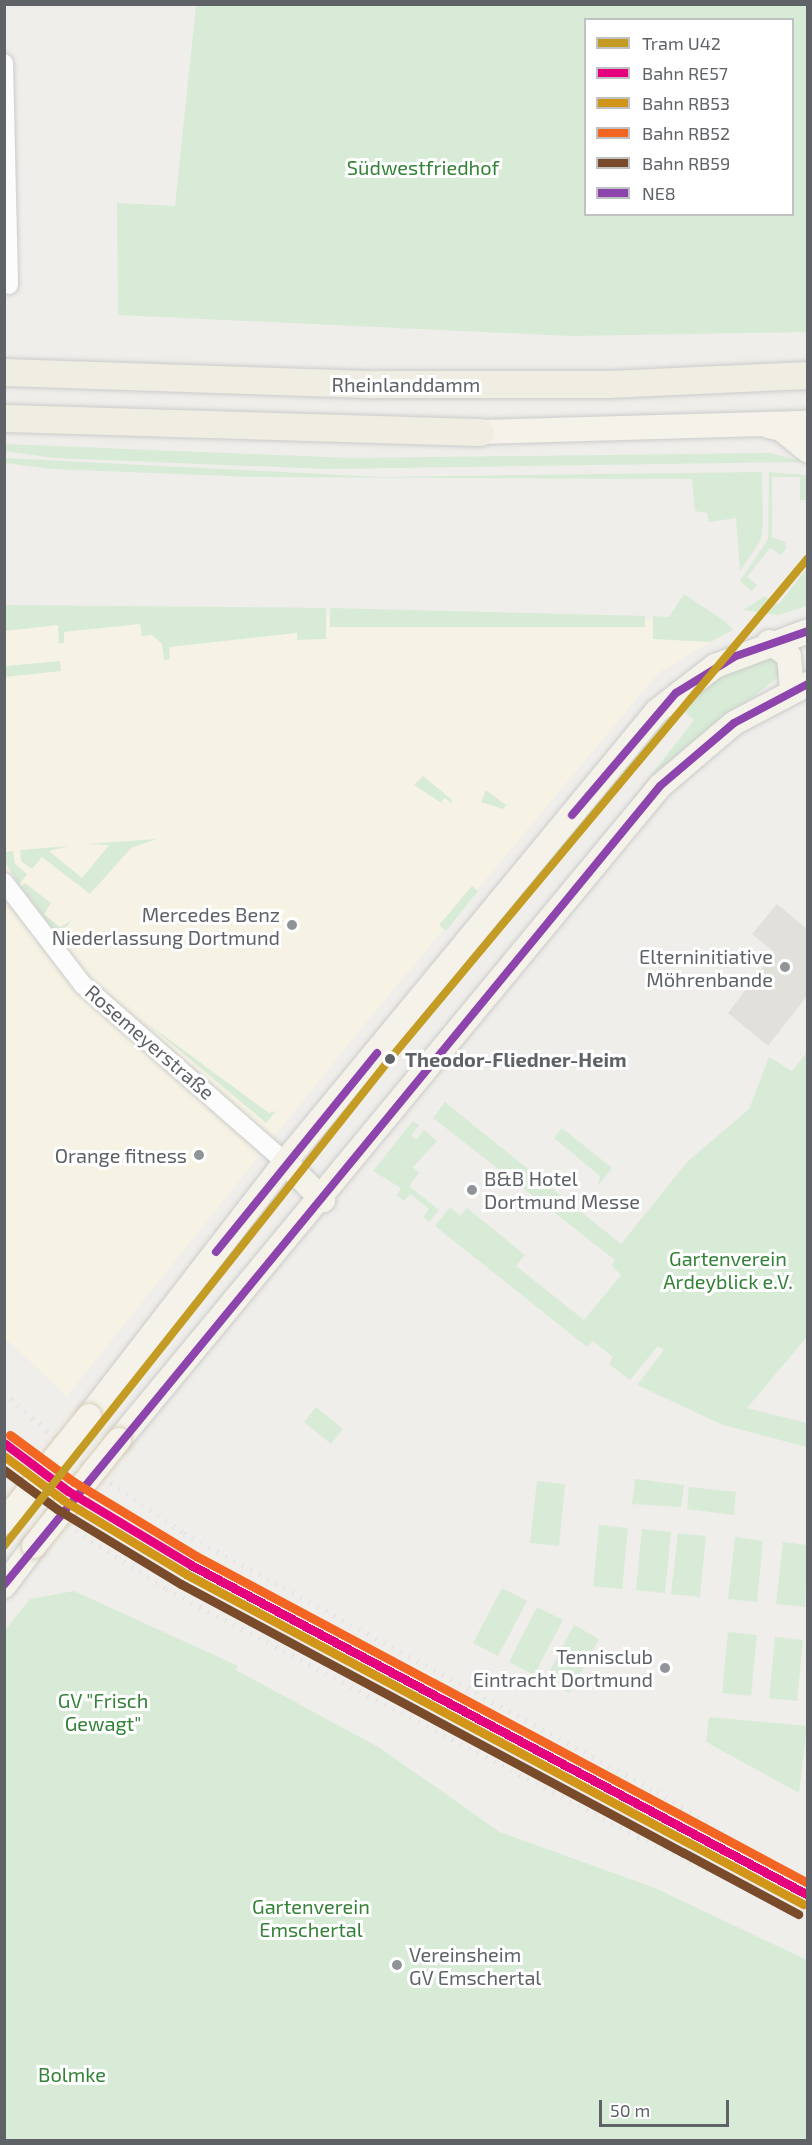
<!DOCTYPE html>
<html>
<head>
<meta charset="utf-8">
<style>
	body { margin:0 }
	#map { position:relative; width:812px; height:2145px; overflow:hidden; background:#efeeea; font-family:"Exo 2",sans-serif }
	div>[style] { position:absolute }
	.commercial>* { inset:0; background:#f7f3e4 }
	.education>* { inset:0; background:#e2e0da }
	.green>* { inset:0; background:#d8ebd6 }
	.roads { filter:drop-shadow(0 0 2px #cbcccc) drop-shadow(0 0 2px #cbcccc) }
	.minor>* { height:18px; margin:-9px; padding:0 9px; transform-origin:9px; border-radius:9px; background:#fdfcfc }
	.major>* { height:24px; margin:-12px; padding:0 12px; transform-origin:12px; border-radius:12px; background:#f4f2e9 }
	.highway>* { height:27px; margin:-13.5px; padding:0 13.5px; transform-origin:13.5px; border-radius:13.5px; background:#f0ede3 }
	.rail>* { height:4.5px; margin-top:-2.25px; transform-origin:0; background:repeating-linear-gradient(90deg,#e4e4e4 0 1.5px,transparent 0 9.5px) }
	.bridges { filter:drop-shadow(0 0 2px #d7ceb8) drop-shadow(0 0 2px #d7ceb8) }
	.major-bridge>* { height:24px; margin:-12px; padding:0 12px; transform-origin:12px; border-radius:12px; background:#f4f2e9 }
	.bus-1>* { height:8px; margin:-4px; padding:0 4px; transform-origin:4px; border-radius:4px; background:#8e44ad }
	.rail-1>* { height:9px; margin:-4.5px; padding:0 4.5px; transform-origin:4.5px; border-radius:4.5px; background:#e5007d }
	.rail-2>* { height:9px; margin:-4.5px; padding:0 4.5px; transform-origin:4.5px; border-radius:4.5px; background:#d1951a }
	.rail-3>* { height:9px; margin:-4.5px; padding:0 4.5px; transform-origin:4.5px; border-radius:4.5px; background:#f26522 }
	.rail-4>* { height:9px; margin:-4.5px; padding:0 4.5px; transform-origin:4.5px; border-radius:4.5px; background:#7a4b2a }
	.tram-1>* { height:8px; margin:-4px; padding:0 4px; transform-origin:4px; border-radius:4px; background:#c49c24 }
	.dots>* { width:16px; height:16px; translate:-50% -50%; box-sizing:border-box; border:3px solid #fff; border-radius:50% }
	span { translate:-50% -50%; white-space:nowrap; text-align:center; line-height:1.15; -webkit-text-stroke:6px #fff; paint-order:stroke }
	.park-label { font-size:20px; color:#348238 }
	.street-label { font-size:20px; color:#5f6368 }
	.poi-label { font-size:20px; color:#5f6368 }
	.right { translate:-100% -50%; text-align:right }
	.left { translate:0 -50%; text-align:left }
	.stop-label { font-size:20px; color:#5f6368; font-weight:700 }
	.frame { position:absolute; inset:0; border:6px solid #5f6368; pointer-events:none }
	.legend { position:absolute; left:584px; top:18px; width:210px; height:198px; box-sizing:border-box; background:#fff; border:2px solid #bfc1c3; margin:0; padding:8px 10px; list-style:none; font-size:18px; color:#5f6368 }
	.legend li { display:flex; align-items:center; gap:12px; height:30px }
	.legend b { width:30px; border:2px solid #bfc1c3 }
	.scale { position:absolute; left:599px; top:2100px; width:130px; height:27px; box-sizing:border-box; border:3px solid #5f6368; border-top:0; padding-left:8px; font-size:18px; line-height:21px; white-space:nowrap; color:#5f6368; -webkit-text-stroke:4px #fff; paint-order:stroke }
</style>
</head>
<body>
<div id="map">
	<div class="commercial">
		<div style="clip-path:polygon(4px 611px,670px 620px,731px 630px,658px 673px,367px 1021px,67px 1396px,5px 1338px)"></div>
	</div>
	<div class="education">
		<div style="clip-path:polygon(777px 904px,807px 929px,807px 996px,768px 1046px,728px 1013px,774px 952px,752px 934px)"></div>
	</div>
	<div class="green">
		<div style="clip-path:polygon(evenodd,196px 5px,807px 5px,807px 332px,571px 336px,118px 315px,117px 203px,175px 206px,196px 5px,586px 20px,792px 20px,792px 214px,586px 214px,586px 20px)"></div>
		<div style="clip-path:polygon(5px 444px,351px 458px,770px 453px,804px 462px,327px 469px,54px 458px,5px 451px)"></div>
		<div style="clip-path:polygon(5px 458px,380px 477px,762px 472px,763px 522px,761px 540px,740px 571px,736px 518px,709px 522px,707px 513px,695px 511px,692px 479px,253px 477px,52px 469px,5px 463px)"></div>
		<div style="clip-path:polygon(769px 472px,806px 475px,807px 500px,800px 500px,800px 477px,772px 477px,772px 537px,785px 542px,786px 549px,781px 555px,770px 548px,747px 577px,757px 585px,752px 591px,740px 581px,768px 539px)"></div>
		<div style="clip-path:polygon(807px 568px,807px 606px,778px 615px,743px 610px,765px 596px,778px 605px)"></div>
		<div style="clip-path:polygon(684px 594px,726px 622px,733px 630px,710px 642px,653px 639px,653px 616px,669px 617px)"></div>
		<div style="clip-path:polygon(5px 605px,326px 608px,326px 639px,297px 640px,297px 633px,169px 647px,170px 659px,164px 660px,162px 644px,152px 635px,142px 636px,140px 624px,64px 632px,64px 643px,59px 644px,58px 625px,5px 631px)"></div>
		<div style="clip-path:polygon(330px 608px,645px 616px,645px 627px,330px 627px)"></div>
		<div style="clip-path:polygon(769px 654px,782px 666px,778px 677px,668px 765px,553px 901px,694px 720px,678px 706px,515px 906px,510px 903px,667px 713px,714px 677px)"></div>
		<div style="clip-path:polygon(60px 661px,61px 671px,5px 677px,5px 666px)"></div>
		<div style="clip-path:polygon(423px 776px,451px 799px,452px 804px,445px 798px,441px 802px,449px 808px,414px 785px)"></div>
		<div style="clip-path:polygon(486px 790px,506px 805px,503px 809px,481px 802px)"></div>
		<div style="clip-path:polygon(4px 839px,6px 852px,13px 851px,15px 864px,27px 874px,19px 885px,5px 862px)"></div>
		<div style="clip-path:polygon(156px 839px,131px 848px,90px 894px,42px 857px,32px 869px,21px 861px,20px 850px,69px 846px,49px 851px,82px 878px,109px 845px,86px 844px)"></div>
		<div style="clip-path:polygon(25px 883px,51px 903px,44px 914px,60px 927px,72px 920px,66px 927px,55px 930px,51px 927px,21px 887px)"></div>
		<div style="clip-path:polygon(472px 886px,478px 891px,446px 931px,439px 925px)"></div>
		<div style="clip-path:polygon(148px 1024px,269px 1113px,276px 1111px,266px 1123px)"></div>
		<div style="clip-path:polygon(807px 1052px,807px 1337px,747px 1408px,807px 1423px,807px 1447px,723px 1425px,637px 1385px,664px 1350px,658px 1346px,630px 1380px,609px 1364px,613px 1357px,593px 1341px,587px 1347px,435px 1226px,450px 1207px,460px 1216px,467px 1208px,525px 1255px,516px 1266px,584px 1320px,621px 1275px,612px 1266px,615px 1260px,433px 1118px,445px 1102px,621px 1244px,687px 1162px,749px 1109px,769px 1057px,792px 1071px)"></div>
		<div style="clip-path:polygon(413px 1121px,419px 1125px,411px 1136px,416px 1140px,424px 1130px,437px 1141px,413px 1167px,419px 1173px,409px 1186px,439px 1210px,429px 1222px,423px 1217px,429px 1209px,410px 1194px,404px 1201px,397px 1195px,401px 1188px,373px 1171px)"></div>
		<div style="clip-path:polygon(562px 1128px,612px 1168px,598px 1186px,600px 1176px,554px 1138px)"></div>
		<div style="clip-path:polygon(316px 1407px,343px 1429px,331px 1444px,304px 1422px)"></div>
		<div style="clip-path:polygon(635px 1479px,684px 1485px,681px 1507px,632px 1504px)"></div>
		<div style="clip-path:polygon(537px 1481px,565px 1484px,559px 1546px,530px 1543px)"></div>
		<div style="clip-path:polygon(689px 1487px,736px 1492px,734px 1515px,687px 1509px)"></div>
		<div style="clip-path:polygon(599px 1525px,628px 1528px,622px 1589px,593px 1586px)"></div>
		<div style="clip-path:polygon(642px 1529px,671px 1532px,665px 1593px,636px 1590px)"></div>
		<div style="clip-path:polygon(678px 1533px,706px 1536px,700px 1597px,671px 1594px)"></div>
		<div style="clip-path:polygon(735px 1537px,763px 1541px,757px 1602px,728px 1599px)"></div>
		<div style="clip-path:polygon(783px 1542px,807px 1545px,805px 1607px,776px 1604px)"></div>
		<div style="clip-path:polygon(502px 1588px,527px 1601px,498px 1656px,473px 1643px)"></div>
		<div style="clip-path:polygon(74px 1591px,238px 1666px,236px 1670px,380px 1748px,500px 1832px,655px 1888px,807px 1960px,807px 2140px,5px 2140px,5px 1630px,30px 1599px)"></div>
		<div style="clip-path:polygon(537px 1607px,563px 1620px,534px 1675px,509px 1662px)"></div>
		<div style="clip-path:polygon(574px 1625px,599px 1639px,570px 1693px,545px 1680px)"></div>
		<div style="clip-path:polygon(728px 1632px,757px 1635px,751px 1696px,722px 1693px)"></div>
		<div style="clip-path:polygon(775px 1637px,803px 1640px,797px 1701px,769px 1698px)"></div>
		<div style="clip-path:polygon(709px 1717px,807px 1726px,799px 1793px,706px 1742px)"></div>
	</div>
	<div class="roads">
		<div class="minor">
			<div style="left:4px;top:63px;width:222px;rotate:88.7deg"></div>
			<div style="left:4px;top:882px;width:130px;rotate:52.5deg"></div>
			<div style="left:83px;top:985px;width:269px;rotate:41.2deg"></div>
		</div>
		<div class="major">
			<div style="left:768px;top:426px;width:13px;rotate:13deg"></div>
			<div style="left:781px;top:429px;width:35px;rotate:39deg"></div>
			<div style="left:480px;top:432px;width:328px;rotate:-1.6deg"></div>
			<div style="left:769px;top:642px;width:24px;rotate:35deg"></div>
			<div style="left:789px;top:656px;width:35px;rotate:85deg"></div>
			<div style="left:285px;top:1162px;width:54px;rotate:45deg"></div>
			<div style="left:89px;top:1416px;width:321px;rotate:-52.3deg"></div>
			<div style="left:285px;top:1162px;width:585px;rotate:-50.48deg"></div>
			<div style="left:657px;top:711px;width:73px;rotate:-37.8deg"></div>
			<div style="left:715px;top:666px;width:99px;rotate:-20.6deg"></div>
			<div style="left:119px;top:1440px;width:849px;rotate:-50.4deg"></div>
			<div style="left:660px;top:786px;width:97px;rotate:-40.4deg"></div>
			<div style="left:734px;top:723px;width:84px;rotate:-27.8deg"></div>
			<div style="left:4px;top:1586px;width:50px;rotate:-53.1deg"></div>
		</div>
		<div class="highway">
			<div style="left:4px;top:372px;width:371px;rotate:1.9deg"></div>
			<div style="left:375px;top:384px;width:233px"></div>
			<div style="left:608px;top:384px;width:200px;rotate:-2.6deg"></div>
			<div style="left:4px;top:418px;width:476px;rotate:1.7deg"></div>
		</div>
	</div>
	<div class="rail">
		<div style="left:4px;top:1392px;width:112px;rotate:42.1deg"></div>
		<div style="left:87px;top:1467px;width:117px;rotate:34.2deg"></div>
		<div style="left:184px;top:1533px;width:539px;rotate:28.7deg"></div>
		<div style="left:657px;top:1792px;width:178px;rotate:31.9deg"></div>
		<div style="left:4px;top:1484px;width:193px;rotate:32.9deg"></div>
		<div style="left:166px;top:1589px;width:533px;rotate:27.72deg"></div>
		<div style="left:638px;top:1837px;width:187px;rotate:24.9deg"></div>
	</div>
	<div class="bridges">
		<div class="major-bridge">
			<div style="left:4px;top:1522px;width:136px;rotate:-51.3deg"></div>
			<div style="left:34px;top:1546px;width:136px;rotate:-51.3deg"></div>
		</div>
	</div>
	<div class="bus-1">
		<div style="left:572px;top:815px;width:160px;rotate:-49.6deg"></div>
		<div style="left:676px;top:693px;width:70px;rotate:-31.7deg"></div>
		<div style="left:736px;top:656px;width:76px;rotate:-19.1deg"></div>
		<div style="left:216px;top:1252px;width:256px;rotate:-51deg"></div>
		<div style="left:4px;top:1585px;width:1034px;rotate:-50.61deg"></div>
		<div style="left:660px;top:786px;width:97px;rotate:-40.4deg"></div>
		<div style="left:734px;top:723px;width:84px;rotate:-27.8deg"></div>
	</div>
	<div class="rail-1">
		<div style="left:4px;top:1443px;width:80px;rotate:36.9deg"></div>
		<div style="left:68px;top:1491px;width:144px;rotate:31deg"></div>
		<div style="left:191px;top:1565px;width:700px;rotate:28.14deg"></div>
	</div>
	<div class="rail-2">
		<div style="left:4px;top:1456px;width:74px;rotate:36.7deg"></div>
		<div style="left:63px;top:1500px;width:144px;rotate:31deg"></div>
		<div style="left:186px;top:1574px;width:700px;rotate:28.14deg"></div>
	</div>
	<div class="rail-3">
		<div style="left:10px;top:1435px;width:79px;rotate:36.3deg"></div>
		<div style="left:74px;top:1482px;width:143px;rotate:31.2deg"></div>
		<div style="left:196px;top:1556px;width:694px;rotate:28.12deg"></div>
	</div>
	<div class="rail-4">
		<div style="left:4px;top:1470px;width:66px;rotate:36.3deg"></div>
		<div style="left:57px;top:1509px;width:145px;rotate:31.2deg"></div>
		<div style="left:181px;top:1584px;width:700px;rotate:28.14deg"></div>
	</div>
	<div class="tram-1">
		<div style="left:4px;top:1546px;width:621px;rotate:-51.6deg"></div>
		<div style="left:390px;top:1059px;width:652px;rotate:-50.16deg"></div>
	</div>
	<div class="dots">
		<div style="left:292px;top:925px;background:#919496"></div>
		<div style="left:785px;top:967px;background:#919496"></div>
		<div style="left:390px;top:1059px;background:#5f6368"></div>
		<div style="left:199px;top:1155px;background:#919496"></div>
		<div style="left:472px;top:1190px;background:#919496"></div>
		<div style="left:665px;top:1668px;background:#919496"></div>
		<div style="left:397px;top:1965px;background:#919496"></div>
	</div>
	<div class="park-label">
		<span style="left:423px;top:167px">Südwestfriedhof</span>
		<span style="left:728px;top:1270px">Gartenverein<br>Ardeyblick e.V.</span>
		<span style="left:103px;top:1712px">GV "Frisch<br>Gewagt"</span>
		<span style="left:311px;top:1918px">Gartenverein<br>Emschertal</span>
		<span style="left:72px;top:2074px">Bolmke</span>
	</div>
	<div class="street-label">
		<span style="left:406px;top:384px">Rheinlanddamm</span>
		<span style="left:150px;top:1042px;rotate:41deg">Rosemeyerstraße</span>
	</div>
	<div class="poi-label">
		<span class="right" style="left:280px;top:926px">Mercedes Benz<br>Niederlassung Dortmund</span>
		<span class="right" style="left:773px;top:968px">Elterninitiative<br>Möhrenbande</span>
		<span class="right" style="left:187px;top:1155px">Orange fitness</span>
		<span class="left" style="left:484px;top:1190px">B&amp;B Hotel<br>Dortmund Messe</span>
		<span class="right" style="left:653px;top:1668px">Tennisclub<br>Eintracht Dortmund</span>
		<span class="left" style="left:409px;top:1966px">Vereinsheim<br>GV Emschertal</span>
	</div>
	<div class="stop-label">
		<span class="left" style="left:405px;top:1059px">Theodor-Fliedner-Heim</span>
	</div>
	<div class="frame"></div>
	<ul class="legend">
	<li><b style="height:8px;background:#c49c24"></b>Tram U42</li>
	<li><b style="height:8px;background:#e5007d"></b>Bahn RE57</li>
	<li><b style="height:8px;background:#d1951a"></b>Bahn RB53</li>
	<li><b style="height:8px;background:#f26522"></b>Bahn RB52</li>
	<li><b style="height:8px;background:#7a4b2a"></b>Bahn RB59</li>
	<li><b style="height:8px;background:#8e44ad"></b>NE8</li>
	</ul>
	<div class="scale">50 m</div>
</div>
</body>
</html>
